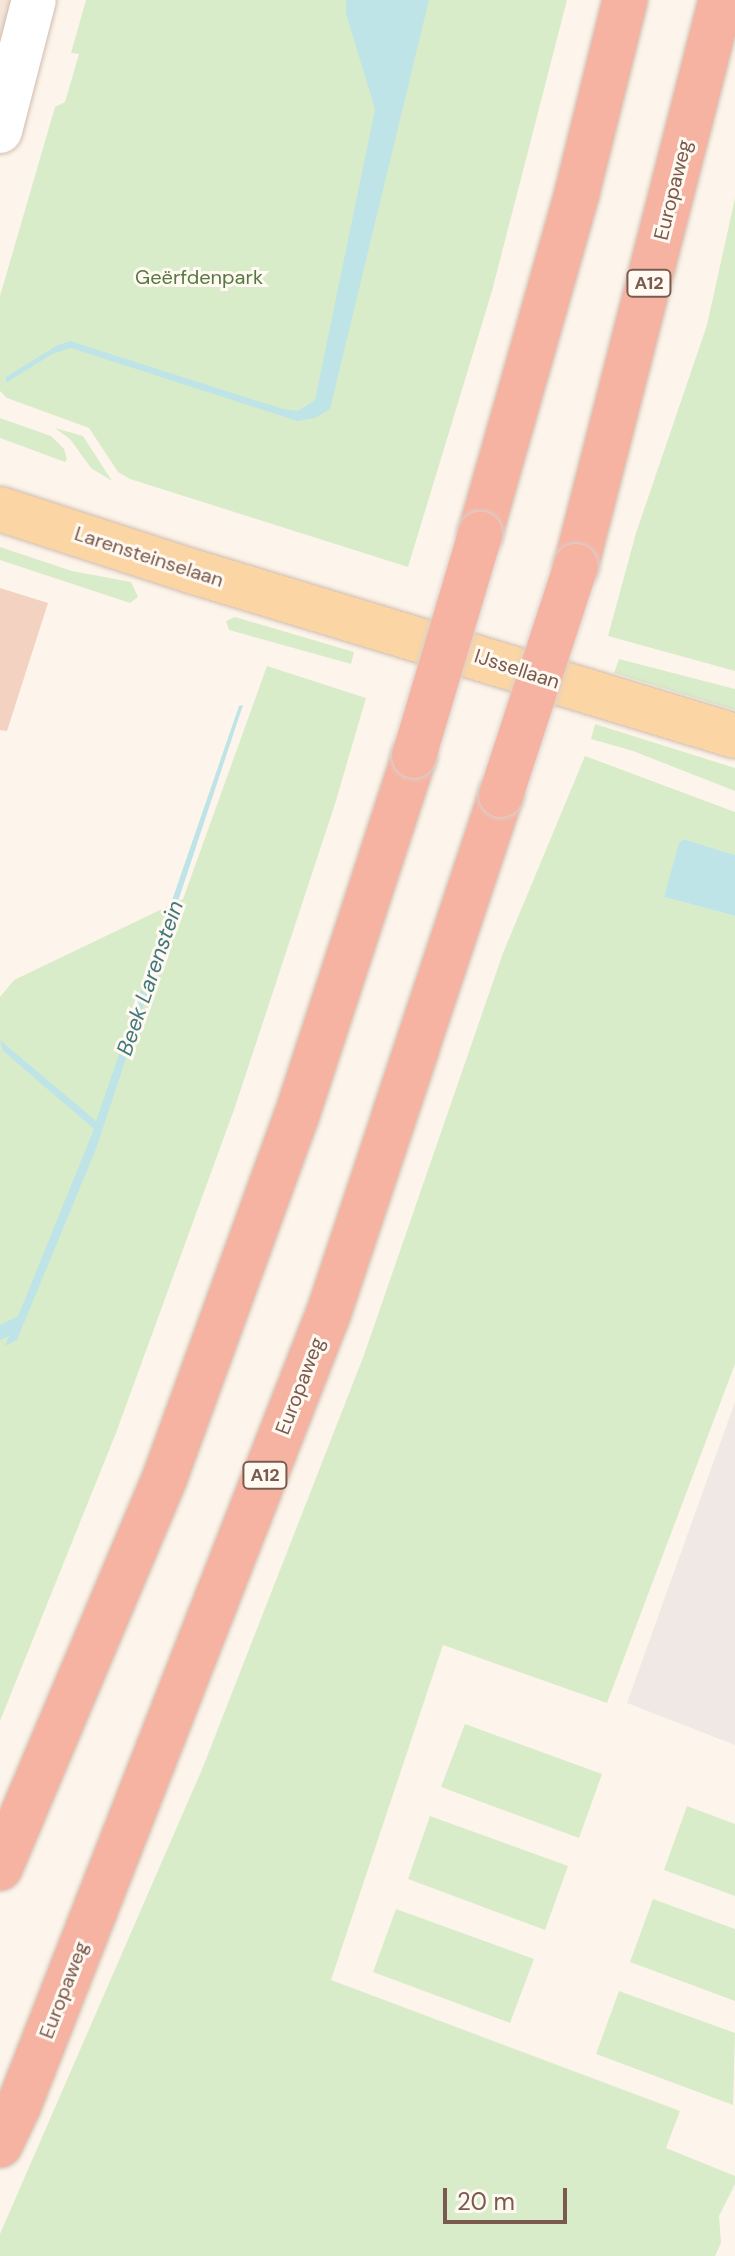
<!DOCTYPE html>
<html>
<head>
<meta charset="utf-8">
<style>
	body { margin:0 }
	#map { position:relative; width:735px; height:2256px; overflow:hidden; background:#fdf5eb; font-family:"DM Sans",sans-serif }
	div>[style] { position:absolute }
	.residential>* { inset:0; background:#f5e6d9 }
	.industrial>* { inset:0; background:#efe8e4 }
	.green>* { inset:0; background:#d9ecc9 }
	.water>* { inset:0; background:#bfe4e8 }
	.building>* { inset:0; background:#f3d2c2 }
	.roads { filter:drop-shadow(0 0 2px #d0bcaf) drop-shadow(0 0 2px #d0bcaf) }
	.minor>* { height:44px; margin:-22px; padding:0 22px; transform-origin:22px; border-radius:22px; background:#fff }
	.major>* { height:44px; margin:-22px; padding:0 22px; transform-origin:22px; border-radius:22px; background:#fbd5a4 }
	.highway>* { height:44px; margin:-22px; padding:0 22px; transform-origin:22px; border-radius:22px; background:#f7b3a2 }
	.bridges { filter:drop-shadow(0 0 2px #d9d1cd) drop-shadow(0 0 2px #d9d1cd) }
	.highway-bridge>* { height:44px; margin:-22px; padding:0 22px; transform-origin:22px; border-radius:22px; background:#f7b3a2 }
	span { translate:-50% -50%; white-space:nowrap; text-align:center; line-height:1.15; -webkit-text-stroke:6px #fff9f2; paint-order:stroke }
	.shield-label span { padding:2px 6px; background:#fff9f2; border:2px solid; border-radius:6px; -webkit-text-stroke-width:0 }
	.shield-label { font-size:18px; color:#795a4d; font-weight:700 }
	.street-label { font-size:20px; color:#795a4d }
	.park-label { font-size:20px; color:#567941 }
	.water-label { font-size:22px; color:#40787e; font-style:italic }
	.scale { position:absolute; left:443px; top:2188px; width:124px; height:36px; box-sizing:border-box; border:4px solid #795a4d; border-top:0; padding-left:10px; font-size:24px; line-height:28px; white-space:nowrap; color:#795a4d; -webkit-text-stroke:6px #fff9f2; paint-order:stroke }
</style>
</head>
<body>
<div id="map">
	<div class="residential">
		<div style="clip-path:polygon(0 0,16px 0,0 57px)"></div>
	</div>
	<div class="industrial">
		<div style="clip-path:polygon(735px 1402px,735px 1745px,627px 1703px)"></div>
	</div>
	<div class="green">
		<div style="clip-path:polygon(86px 0,567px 0,492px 291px,408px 567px,130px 479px,118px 472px,89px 428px,7px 398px,0 391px,0 296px,55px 107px,65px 102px,79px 54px,71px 53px)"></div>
		<div style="clip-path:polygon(735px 198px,735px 671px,608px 636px,636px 533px,707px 325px)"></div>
		<div style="clip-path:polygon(0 418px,51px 436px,64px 449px,67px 459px,65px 462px,0 438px)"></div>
		<div style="clip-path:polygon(55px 428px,83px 436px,112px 481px,91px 468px,70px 439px)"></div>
		<div style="clip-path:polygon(0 547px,72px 571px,131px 582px,138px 597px,130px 603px,0 560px)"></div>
		<div style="clip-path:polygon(235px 617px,354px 652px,351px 664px,229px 630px,226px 621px)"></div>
		<div style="clip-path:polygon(619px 659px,735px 689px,735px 710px,614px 673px)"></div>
		<div style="clip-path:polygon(267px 666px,366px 698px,335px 804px,235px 1107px,116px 1433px,0 1721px,0 997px,14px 980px,183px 899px)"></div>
		<div style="clip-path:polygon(595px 724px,735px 768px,735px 791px,633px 751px,591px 739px)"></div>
		<div style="clip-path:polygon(585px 756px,735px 812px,735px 855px,684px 839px,664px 897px,735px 916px,735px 1364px,607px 1703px,443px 1645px,331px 1980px,680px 2111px,666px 2148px,735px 2176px,735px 2184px,719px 2216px,721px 2243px,715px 2256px,0 2256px,0 2234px,203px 1767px,364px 1355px,503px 953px)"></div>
		<div style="clip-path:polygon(465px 1724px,602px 1774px,579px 1838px,441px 1787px)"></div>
		<div style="clip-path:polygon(687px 1806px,735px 1824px,735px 1896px,664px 1870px)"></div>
		<div style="clip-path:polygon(430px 1816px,568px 1866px,545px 1930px,408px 1879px)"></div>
		<div style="clip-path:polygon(653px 1899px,735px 1929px,735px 2001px,630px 1962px)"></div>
		<div style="clip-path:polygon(396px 1909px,534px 1959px,510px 2023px,373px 1972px)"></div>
		<div style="clip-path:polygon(619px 1991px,735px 2033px,733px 2105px,596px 2054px)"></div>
	</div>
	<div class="water">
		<div style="clip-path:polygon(346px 0,429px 0,330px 409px,315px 418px,297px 421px,71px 348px,52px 354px,6px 383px,6px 377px,56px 346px,70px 341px,283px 409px,298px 411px,315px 400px,375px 109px,346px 14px)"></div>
		<div style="clip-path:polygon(243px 705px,96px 1149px,17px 1340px,5px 1346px,9px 1336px,0 1340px,0 1325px,18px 1316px,94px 1129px,3px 1051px,0 1040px,96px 1121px,239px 706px)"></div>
		<div style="clip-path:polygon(684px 839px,735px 855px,735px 916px,664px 897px,679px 843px)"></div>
	</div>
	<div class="building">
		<div style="clip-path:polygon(0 588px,48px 603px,7px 731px,0 730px)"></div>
	</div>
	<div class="roads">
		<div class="minor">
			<div style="left:0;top:131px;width:135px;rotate:-75.5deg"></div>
		</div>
		<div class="major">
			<div style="left:0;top:509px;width:201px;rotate:18deg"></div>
			<div style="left:191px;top:571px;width:568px;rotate:16.87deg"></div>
		</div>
		<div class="highway">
			<div style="left:480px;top:534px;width:355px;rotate:-74.1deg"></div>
			<div style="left:577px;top:193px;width:199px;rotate:-76deg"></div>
			<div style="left:576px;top:566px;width:584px;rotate:-75.63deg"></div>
			<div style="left:0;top:1868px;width:424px;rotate:-67.1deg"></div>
			<div style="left:165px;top:1477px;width:382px;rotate:-70deg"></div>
			<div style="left:296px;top:1118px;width:381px;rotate:-71.9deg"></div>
			<div style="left:0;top:2145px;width:44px;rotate:-64.6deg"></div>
			<div style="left:19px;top:2105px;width:851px;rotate:-68.65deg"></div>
			<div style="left:329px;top:1312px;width:545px;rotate:-71.6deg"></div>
		</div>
	</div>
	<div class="bridges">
		<div class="highway-bridge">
			<div style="left:414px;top:756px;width:232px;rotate:-73.4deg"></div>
			<div style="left:501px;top:795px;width:241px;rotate:-71.9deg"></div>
		</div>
	</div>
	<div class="shield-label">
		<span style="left:649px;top:283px">A12</span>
		<span style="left:265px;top:1475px">A12</span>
	</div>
	<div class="street-label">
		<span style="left:673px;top:190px;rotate:-76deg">Europaweg</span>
		<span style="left:149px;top:557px;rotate:18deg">Larensteinselaan</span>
		<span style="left:517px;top:669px;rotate:18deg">IJssellaan</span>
		<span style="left:300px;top:1386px;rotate:-69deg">Europaweg</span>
		<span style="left:64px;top:1990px;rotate:-69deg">Europaweg</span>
	</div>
	<div class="park-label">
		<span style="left:199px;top:277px">Geërfdenpark</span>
	</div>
	<div class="water-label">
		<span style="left:150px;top:978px;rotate:-71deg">Beek Larenstein</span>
	</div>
	<div class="scale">20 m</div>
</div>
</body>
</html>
